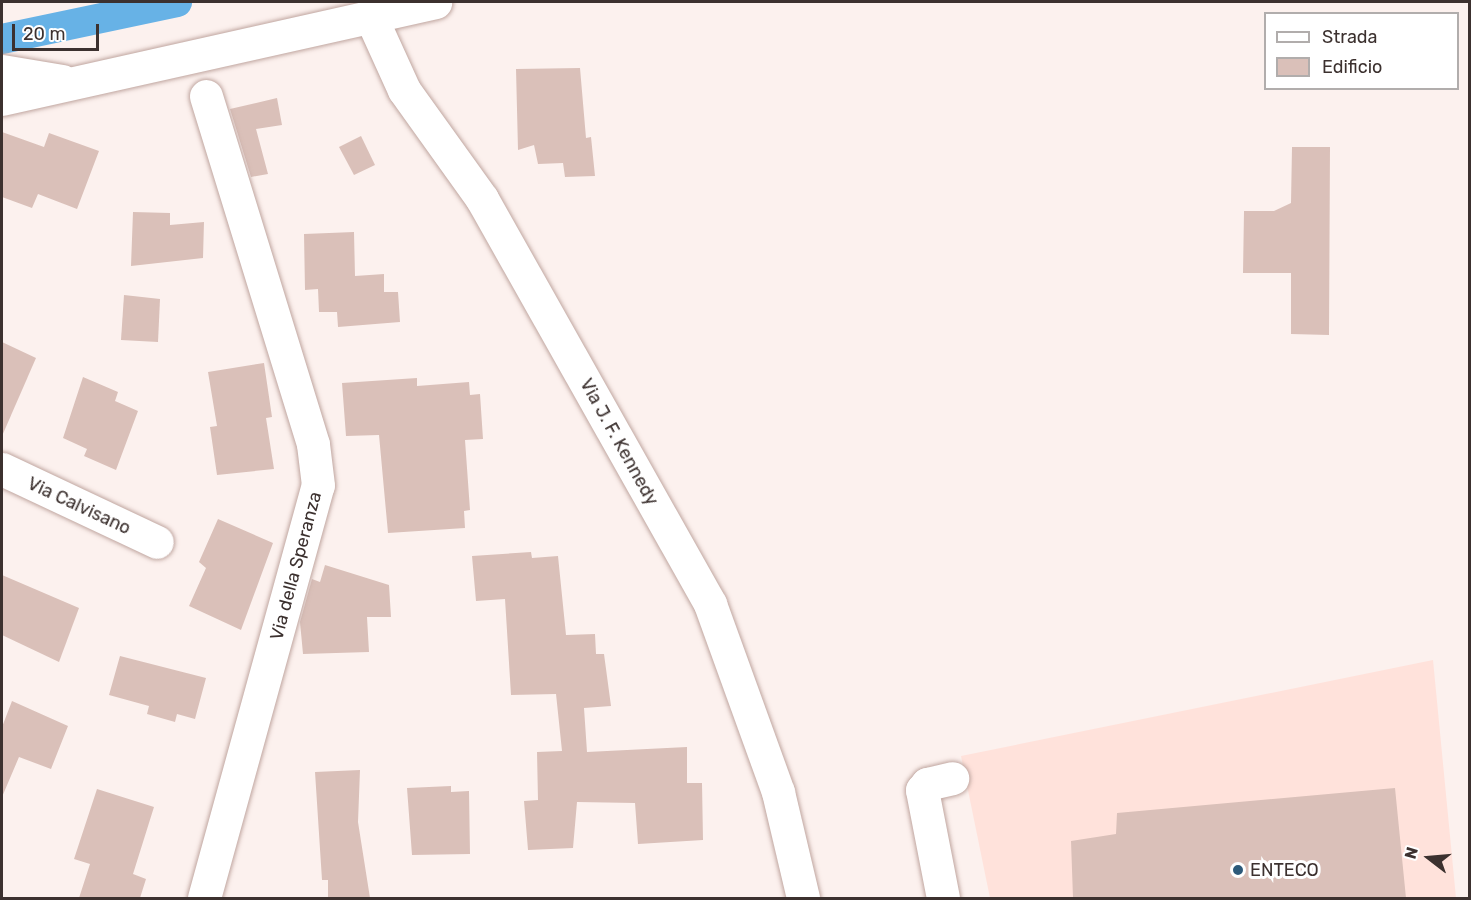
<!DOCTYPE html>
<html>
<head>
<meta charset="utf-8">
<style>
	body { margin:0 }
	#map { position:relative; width:1471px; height:900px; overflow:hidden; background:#fcf1ee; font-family:Rubik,sans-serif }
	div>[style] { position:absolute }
	.built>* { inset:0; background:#ffe2db }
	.canal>* { height:30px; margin:-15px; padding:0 15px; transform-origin:15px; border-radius:15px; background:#67b2e6 }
	.building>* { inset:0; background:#dac0b9 }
	.roads { filter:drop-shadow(0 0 2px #c0a6a0) drop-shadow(0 0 2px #c0a6a0) }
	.minor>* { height:33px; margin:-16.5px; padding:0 16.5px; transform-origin:16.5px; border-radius:16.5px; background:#fff }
	.dots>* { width:16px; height:16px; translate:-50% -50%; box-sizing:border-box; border:3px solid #fff; border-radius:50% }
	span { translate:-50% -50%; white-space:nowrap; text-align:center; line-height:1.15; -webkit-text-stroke:6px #fff; paint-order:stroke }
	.street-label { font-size:18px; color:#3c312f }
	.poi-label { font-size:18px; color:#3c312f }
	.left { translate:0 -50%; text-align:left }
	.frame { position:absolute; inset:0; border:3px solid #3c312f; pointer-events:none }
	.legend { position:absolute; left:1264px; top:12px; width:195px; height:78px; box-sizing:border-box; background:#fff; border:2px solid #b1adac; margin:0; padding:8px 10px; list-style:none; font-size:18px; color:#3c312f }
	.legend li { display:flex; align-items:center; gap:12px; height:30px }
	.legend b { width:30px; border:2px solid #b1adac }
	.north { position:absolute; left:1399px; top:828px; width:60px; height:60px; -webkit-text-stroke:4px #fff; paint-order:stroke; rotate:286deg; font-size:16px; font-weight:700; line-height:24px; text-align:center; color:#3c312f }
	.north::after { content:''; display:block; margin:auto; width:21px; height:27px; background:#3c312f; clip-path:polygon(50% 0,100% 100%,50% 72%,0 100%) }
	.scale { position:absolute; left:12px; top:24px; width:87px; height:27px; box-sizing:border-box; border:3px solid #3c312f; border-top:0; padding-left:8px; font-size:18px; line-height:21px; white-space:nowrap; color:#3c312f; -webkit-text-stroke:4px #fff; paint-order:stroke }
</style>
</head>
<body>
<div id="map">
	<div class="built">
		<div style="clip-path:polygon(1433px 660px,1456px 898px,990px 898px,961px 756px)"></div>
	</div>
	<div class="canal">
		<div style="left:2px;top:39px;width:179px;rotate:-11.9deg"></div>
	</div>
	<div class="building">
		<div style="clip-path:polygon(580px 68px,586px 138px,591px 137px,595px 176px,565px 177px,563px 163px,538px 164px,534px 145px,518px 150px,516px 69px)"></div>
		<div style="clip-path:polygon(277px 98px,282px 125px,256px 129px,268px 174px,251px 177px,230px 109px)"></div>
		<div style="clip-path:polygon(2px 132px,44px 147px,49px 133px,99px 151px,77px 209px,38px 194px,32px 208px,2px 197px)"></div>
		<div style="clip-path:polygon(361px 136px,375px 165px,354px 175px,339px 147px)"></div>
		<div style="clip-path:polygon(1292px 147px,1330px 147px,1329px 335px,1291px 334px,1291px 273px,1243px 273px,1244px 211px,1274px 211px,1291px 203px)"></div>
		<div style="clip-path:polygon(133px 212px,170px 213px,170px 225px,204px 222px,203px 258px,131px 266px)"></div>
		<div style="clip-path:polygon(354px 232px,355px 276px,384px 274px,384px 292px,398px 292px,400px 322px,338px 327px,337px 312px,319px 312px,318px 289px,305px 290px,304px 234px)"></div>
		<div style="clip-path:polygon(124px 295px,160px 299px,158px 342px,121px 340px)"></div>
		<div style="clip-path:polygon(2px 342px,36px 358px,2px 436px)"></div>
		<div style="clip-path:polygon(264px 363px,272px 417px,266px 418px,274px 469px,217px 475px,210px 427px,217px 426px,208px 372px)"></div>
		<div style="clip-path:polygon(83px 377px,118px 392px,115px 401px,138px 411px,116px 470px,84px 456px,87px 449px,63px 438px)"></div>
		<div style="clip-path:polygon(417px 378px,417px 386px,469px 382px,470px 395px,480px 394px,483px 439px,465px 440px,470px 510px,464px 511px,465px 528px,388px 533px,379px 435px,346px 436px,342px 383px)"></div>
		<div style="clip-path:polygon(218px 519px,273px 543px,241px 630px,189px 606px,206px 568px,199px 562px)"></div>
		<div style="clip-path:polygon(531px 552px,532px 558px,558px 556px,566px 635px,595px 634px,596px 654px,604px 654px,611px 706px,584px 708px,587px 752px,687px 747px,687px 783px,702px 783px,703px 840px,638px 844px,635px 803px,577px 802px,573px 848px,528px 850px,524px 801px,538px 800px,537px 752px,562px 751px,556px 694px,511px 695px,505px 599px,476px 601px,472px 556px)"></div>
		<div style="clip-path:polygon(325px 565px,389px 585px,391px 617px,367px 617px,369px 652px,303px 654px,300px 622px,312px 579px,320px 582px)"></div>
		<div style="clip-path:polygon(2px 575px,79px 608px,59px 662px,2px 635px)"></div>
		<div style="clip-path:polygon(120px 656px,206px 678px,195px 719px,177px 714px,175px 722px,147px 714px,149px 706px,109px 695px)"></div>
		<div style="clip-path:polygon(12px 701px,68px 726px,51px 769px,19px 757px,2px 797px,2px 727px)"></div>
		<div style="clip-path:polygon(360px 770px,358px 822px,370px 898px,328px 898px,328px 880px,322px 880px,315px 772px)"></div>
		<div style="clip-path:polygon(451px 786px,451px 792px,469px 791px,470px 854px,412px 855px,407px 788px)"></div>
		<div style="clip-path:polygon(1395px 788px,1406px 898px,1073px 898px,1071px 841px,1116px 834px,1117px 813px)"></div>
		<div style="clip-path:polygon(97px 789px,154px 807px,133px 874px,146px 879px,140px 898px,79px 898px,90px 864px,74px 859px)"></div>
	</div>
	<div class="roads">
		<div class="minor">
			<div style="left:370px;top:15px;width:82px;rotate:65.6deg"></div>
			<div style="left:404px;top:90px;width:134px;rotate:54.4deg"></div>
			<div style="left:482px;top:199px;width:465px;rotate:60.6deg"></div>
			<div style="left:710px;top:604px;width:200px;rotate:70.1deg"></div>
			<div style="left:778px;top:792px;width:109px;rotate:76.7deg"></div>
			<div style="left:2px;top:71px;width:61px;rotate:9.5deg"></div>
			<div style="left:2px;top:99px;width:444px;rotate:-12.6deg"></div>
			<div style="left:2px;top:469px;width:171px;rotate:25.2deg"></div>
			<div style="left:204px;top:898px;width:428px;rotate:-74.6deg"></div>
			<div style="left:318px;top:485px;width:41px;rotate:-97deg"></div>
			<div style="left:313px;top:444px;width:364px;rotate:-107.1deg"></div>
			<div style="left:943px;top:898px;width:110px;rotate:-101deg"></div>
			<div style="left:922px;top:790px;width:8px;rotate:-50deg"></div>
			<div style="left:927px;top:784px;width:26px;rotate:-13deg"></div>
		</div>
	</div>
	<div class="dots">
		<div style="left:1238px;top:870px;background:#2d5a7a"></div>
	</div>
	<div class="street-label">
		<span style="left:619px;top:442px;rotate:61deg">Via J. F. Kennedy</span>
		<span style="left:79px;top:506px;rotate:25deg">Via Calvisano</span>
		<span style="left:296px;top:566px;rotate:-75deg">Via della Speranza</span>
	</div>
	<div class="poi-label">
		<span class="left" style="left:1250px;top:870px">ENTECO</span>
	</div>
	<div class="frame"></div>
	<ul class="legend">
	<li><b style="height:8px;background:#fff"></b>Strada</li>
	<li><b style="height:16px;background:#dac0b9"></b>Edificio</li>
	</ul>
	<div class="north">N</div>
	<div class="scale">20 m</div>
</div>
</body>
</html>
